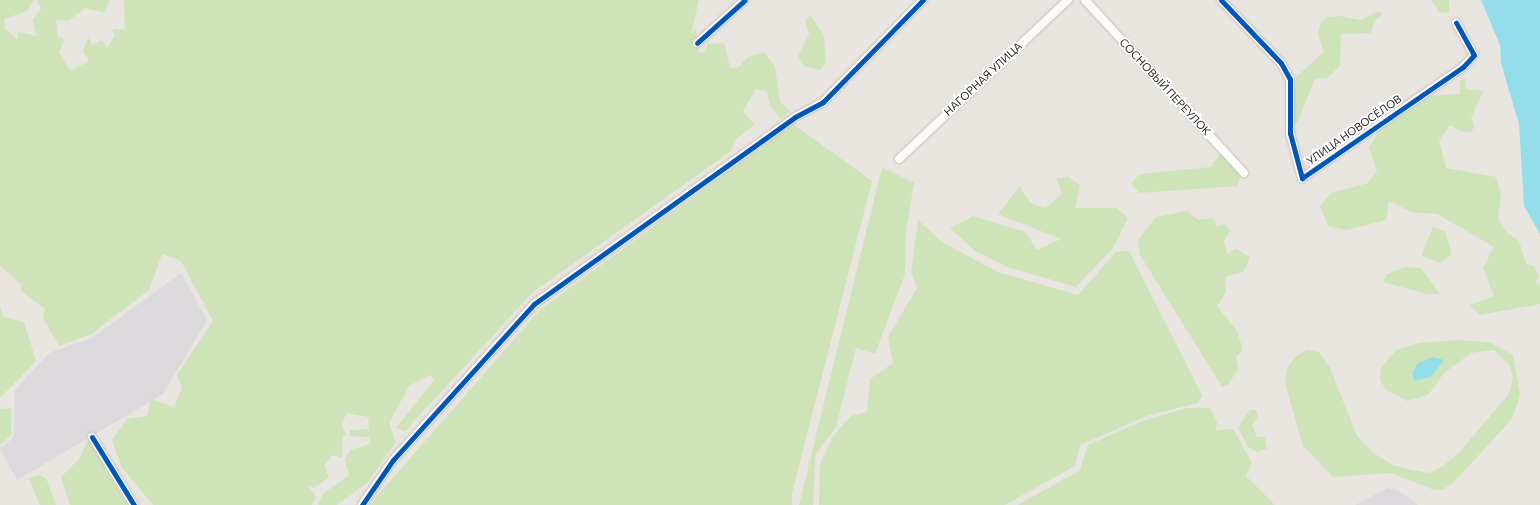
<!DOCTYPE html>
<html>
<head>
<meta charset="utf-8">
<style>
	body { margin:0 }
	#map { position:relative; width:1540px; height:505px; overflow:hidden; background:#e8e4e0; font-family:Commissioner,sans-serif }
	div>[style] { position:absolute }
	.industrial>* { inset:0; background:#dbd9db }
	.green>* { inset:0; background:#cfe3b8 }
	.water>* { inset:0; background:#93deea }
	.roads { filter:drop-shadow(0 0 1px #c2c1c1) drop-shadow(0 0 1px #c2c1c1) }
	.street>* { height:8px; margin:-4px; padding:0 4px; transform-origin:4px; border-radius:4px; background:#fcfbfa }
	.cycleway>* { height:5px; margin:-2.5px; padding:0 2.5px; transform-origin:2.5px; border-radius:2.5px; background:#0057b8 }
	span { translate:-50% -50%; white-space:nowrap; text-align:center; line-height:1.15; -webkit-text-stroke:3.5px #fff; paint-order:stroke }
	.street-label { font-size:11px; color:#2a2a2a }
</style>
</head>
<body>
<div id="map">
	<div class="industrial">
		<div style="clip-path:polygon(181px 273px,207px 320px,163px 394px,17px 480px,0 449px,14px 437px,15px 390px,49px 353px,92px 338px)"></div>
		<div style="clip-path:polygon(1388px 488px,1399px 491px,1418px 505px,1355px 505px)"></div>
	</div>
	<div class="green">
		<div style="clip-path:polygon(0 0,34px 0,27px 11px,4px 19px,5px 29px,18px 40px,18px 32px,36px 36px,33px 20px,41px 9px,37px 0,110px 0,104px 12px,85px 8px,68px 21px,56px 20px,58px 37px,65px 39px,59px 52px,70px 71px,89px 61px,83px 51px,88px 37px,92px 45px,102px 40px,107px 48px,115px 35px,112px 29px,125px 30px,124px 0,699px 0,691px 34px,696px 30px,699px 52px,703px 53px,708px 44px,724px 43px,730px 68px,738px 68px,748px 57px,764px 52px,775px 66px,780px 102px,790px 111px,780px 119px,769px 103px,767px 91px,756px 89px,743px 111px,755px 125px,736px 139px,731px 151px,533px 292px,405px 431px,396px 428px,435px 379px,430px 375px,409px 386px,389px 423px,396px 442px,368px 482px,337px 505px,318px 505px,324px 493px,349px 475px,345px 460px,350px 450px,370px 444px,370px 437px,349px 436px,350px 430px,369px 429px,368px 417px,346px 413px,342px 426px,347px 436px,343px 436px,342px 458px,332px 455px,324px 466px,329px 477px,314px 488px,308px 486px,316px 497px,312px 505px,153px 505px,122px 468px,112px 440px,127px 419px,147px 416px,151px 399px,174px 407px,182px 387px,177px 375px,213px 321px,181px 261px,162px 254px,149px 290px,91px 334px,59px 346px,43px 318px,45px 309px,21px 291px,21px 284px,0 265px)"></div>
		<div style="clip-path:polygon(1431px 0,1449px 0,1449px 13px,1439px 12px)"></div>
		<div style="clip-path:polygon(1379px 11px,1382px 15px,1375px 20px,1371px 33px,1341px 34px,1340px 66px,1327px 78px,1315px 79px,1297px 123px,1293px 123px,1296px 77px,1324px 52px,1318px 35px,1320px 24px,1327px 17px,1341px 16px,1360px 20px)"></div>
		<div style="clip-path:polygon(810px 15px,824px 35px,826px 62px,820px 70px,803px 66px,798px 57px,809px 34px,805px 21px)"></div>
		<div style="clip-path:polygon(1465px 78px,1466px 89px,1483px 91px,1471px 118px,1475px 126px,1471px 132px,1459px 131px,1450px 125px,1439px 140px,1446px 168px,1496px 177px,1501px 194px,1498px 218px,1505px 231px,1519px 241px,1526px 264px,1534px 266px,1539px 277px,1535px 282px,1540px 286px,1540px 304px,1480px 315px,1470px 305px,1494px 296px,1483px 268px,1494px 247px,1437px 214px,1411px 212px,1389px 201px,1386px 220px,1346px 230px,1328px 226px,1320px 206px,1331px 193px,1368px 183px,1377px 171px,1369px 148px,1379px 131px,1428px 96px,1460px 94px,1460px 81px)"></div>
		<div style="clip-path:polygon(793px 124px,872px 181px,792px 493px,792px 505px,369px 505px,540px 310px)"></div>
		<div style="clip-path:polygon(1221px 152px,1241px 172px,1238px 186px,1139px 193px,1131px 183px,1140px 174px,1211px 167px)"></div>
		<div style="clip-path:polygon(882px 167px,914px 183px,906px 231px,905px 274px,875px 354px,856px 348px,836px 427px,815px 455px,813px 505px,799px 505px)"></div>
		<div style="clip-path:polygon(1067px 176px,1080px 185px,1075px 208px,1116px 208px,1128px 218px,1112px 249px,1076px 287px,1007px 267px,975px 251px,950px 228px,973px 216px,1025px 232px,1037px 250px,1061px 239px,998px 214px,1020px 186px,1030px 203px,1046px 208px,1062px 194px,1057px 179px)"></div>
		<div style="clip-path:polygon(1187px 211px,1198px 220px,1212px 218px,1217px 226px,1225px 224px,1230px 231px,1224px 241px,1227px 254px,1236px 249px,1250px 257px,1244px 271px,1225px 277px,1226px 292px,1217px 306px,1237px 331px,1243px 350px,1236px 357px,1238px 369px,1228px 385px,1222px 387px,1140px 255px,1138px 240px,1156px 217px)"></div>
		<div style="clip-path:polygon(918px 220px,942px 242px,998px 272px,1078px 295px,1116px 252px,1129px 251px,1202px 395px,1198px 403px,1149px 415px,1080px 445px,1075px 466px,1005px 505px,819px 505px,820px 464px,833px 436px,851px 416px,867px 412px,870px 379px,893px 363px,888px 337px,917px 288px,911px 272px)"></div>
		<div style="clip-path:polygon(1433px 227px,1445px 231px,1452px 254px,1441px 263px,1421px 256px)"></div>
		<div style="clip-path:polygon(1404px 267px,1421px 268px,1440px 294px,1426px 294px,1383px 282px,1387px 274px)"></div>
		<div style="clip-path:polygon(0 306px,3px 317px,24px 322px,36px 361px,0 398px)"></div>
		<div style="clip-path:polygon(1457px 340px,1489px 342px,1513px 355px,1520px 395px,1512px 419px,1454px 482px,1442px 490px,1434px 490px,1391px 473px,1333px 477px,1303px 446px,1285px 383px,1287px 369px,1295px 357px,1307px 350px,1319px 352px,1330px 368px,1357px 436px,1372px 452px,1393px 465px,1412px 470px,1430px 473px,1440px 468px,1457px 455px,1508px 395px,1513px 379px,1510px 365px,1494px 350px,1471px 353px,1444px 373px,1428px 395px,1407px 401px,1386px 390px,1380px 380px,1381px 368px,1396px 350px,1419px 343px)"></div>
		<div style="clip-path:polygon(11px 408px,11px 435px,0 445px,0 409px)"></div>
		<div style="clip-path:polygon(1186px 408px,1210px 408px,1217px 421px,1216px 430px,1233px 429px,1252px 463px,1246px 476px,1275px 505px,1018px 505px,1080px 470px,1088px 445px,1140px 422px)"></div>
		<div style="clip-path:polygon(1250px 410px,1256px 410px,1258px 417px,1252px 425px,1257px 437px,1265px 437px,1267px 449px,1257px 452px,1248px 447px,1238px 428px)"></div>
		<div style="clip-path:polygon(89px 439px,127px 505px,70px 505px,61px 477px,79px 459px)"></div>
		<div style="clip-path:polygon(39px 475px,46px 478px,56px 505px,40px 505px,28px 478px)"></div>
	</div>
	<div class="water">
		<div style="clip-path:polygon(1481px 0,1540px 0,1540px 234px,1524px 206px,1519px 124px,1501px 63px,1500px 45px)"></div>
		<div style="clip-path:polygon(1433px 357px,1444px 360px,1432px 376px,1415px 381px,1412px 373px,1418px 363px)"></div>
	</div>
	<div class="roads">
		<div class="street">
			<div style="left:1085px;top:0;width:235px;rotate:47.4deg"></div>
			<div style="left:1221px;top:0;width:87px;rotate:46.4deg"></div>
			<div style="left:1281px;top:63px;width:18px;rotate:61deg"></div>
			<div style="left:1290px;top:79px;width:54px;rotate:90deg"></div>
			<div style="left:1290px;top:133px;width:47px;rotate:75.1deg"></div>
			<div style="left:1302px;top:178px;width:196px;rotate:-34.6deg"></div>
			<div style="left:1463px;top:67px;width:16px;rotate:-47deg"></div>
			<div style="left:1474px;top:55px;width:37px;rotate:-119deg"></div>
			<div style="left:697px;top:43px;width:64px;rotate:-41.9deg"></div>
			<div style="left:899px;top:159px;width:232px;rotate:-43.3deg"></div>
			<div style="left:92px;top:437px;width:80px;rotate:58.3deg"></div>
			<div style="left:362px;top:505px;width:55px;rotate:-55.4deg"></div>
			<div style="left:393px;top:460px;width:210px;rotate:-47.9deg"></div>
			<div style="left:534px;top:304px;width:321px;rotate:-35.6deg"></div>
			<div style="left:795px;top:117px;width:32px;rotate:-28deg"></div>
			<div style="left:823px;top:102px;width:143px;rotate:-45.6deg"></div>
		</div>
	</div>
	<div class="cycleway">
		<div style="left:1221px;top:0;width:87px;rotate:46.4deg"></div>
		<div style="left:1281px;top:63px;width:18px;rotate:61deg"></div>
		<div style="left:1290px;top:79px;width:54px;rotate:90deg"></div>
		<div style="left:1290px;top:133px;width:47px;rotate:75.1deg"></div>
		<div style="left:1302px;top:178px;width:196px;rotate:-34.6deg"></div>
		<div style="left:1463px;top:67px;width:16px;rotate:-47deg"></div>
		<div style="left:1474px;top:55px;width:37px;rotate:-119deg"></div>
		<div style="left:697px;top:43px;width:64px;rotate:-41.9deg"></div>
		<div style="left:92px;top:437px;width:80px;rotate:58.3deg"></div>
		<div style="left:362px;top:505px;width:55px;rotate:-55.4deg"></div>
		<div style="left:393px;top:460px;width:210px;rotate:-47.9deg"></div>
		<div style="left:534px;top:304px;width:321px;rotate:-35.6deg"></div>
		<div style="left:795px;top:117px;width:32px;rotate:-28deg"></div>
		<div style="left:823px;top:102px;width:143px;rotate:-45.6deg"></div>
	</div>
	<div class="street-label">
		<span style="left:983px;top:79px;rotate:-43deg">НАГОРНАЯ УЛИЦА</span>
		<span style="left:1165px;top:87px;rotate:47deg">СОСНОВЫЙ ПЕРЕУЛОК</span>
		<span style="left:1354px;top:130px;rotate:-35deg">УЛИЦА НОВОСЁЛОВ</span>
	</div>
</div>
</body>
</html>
